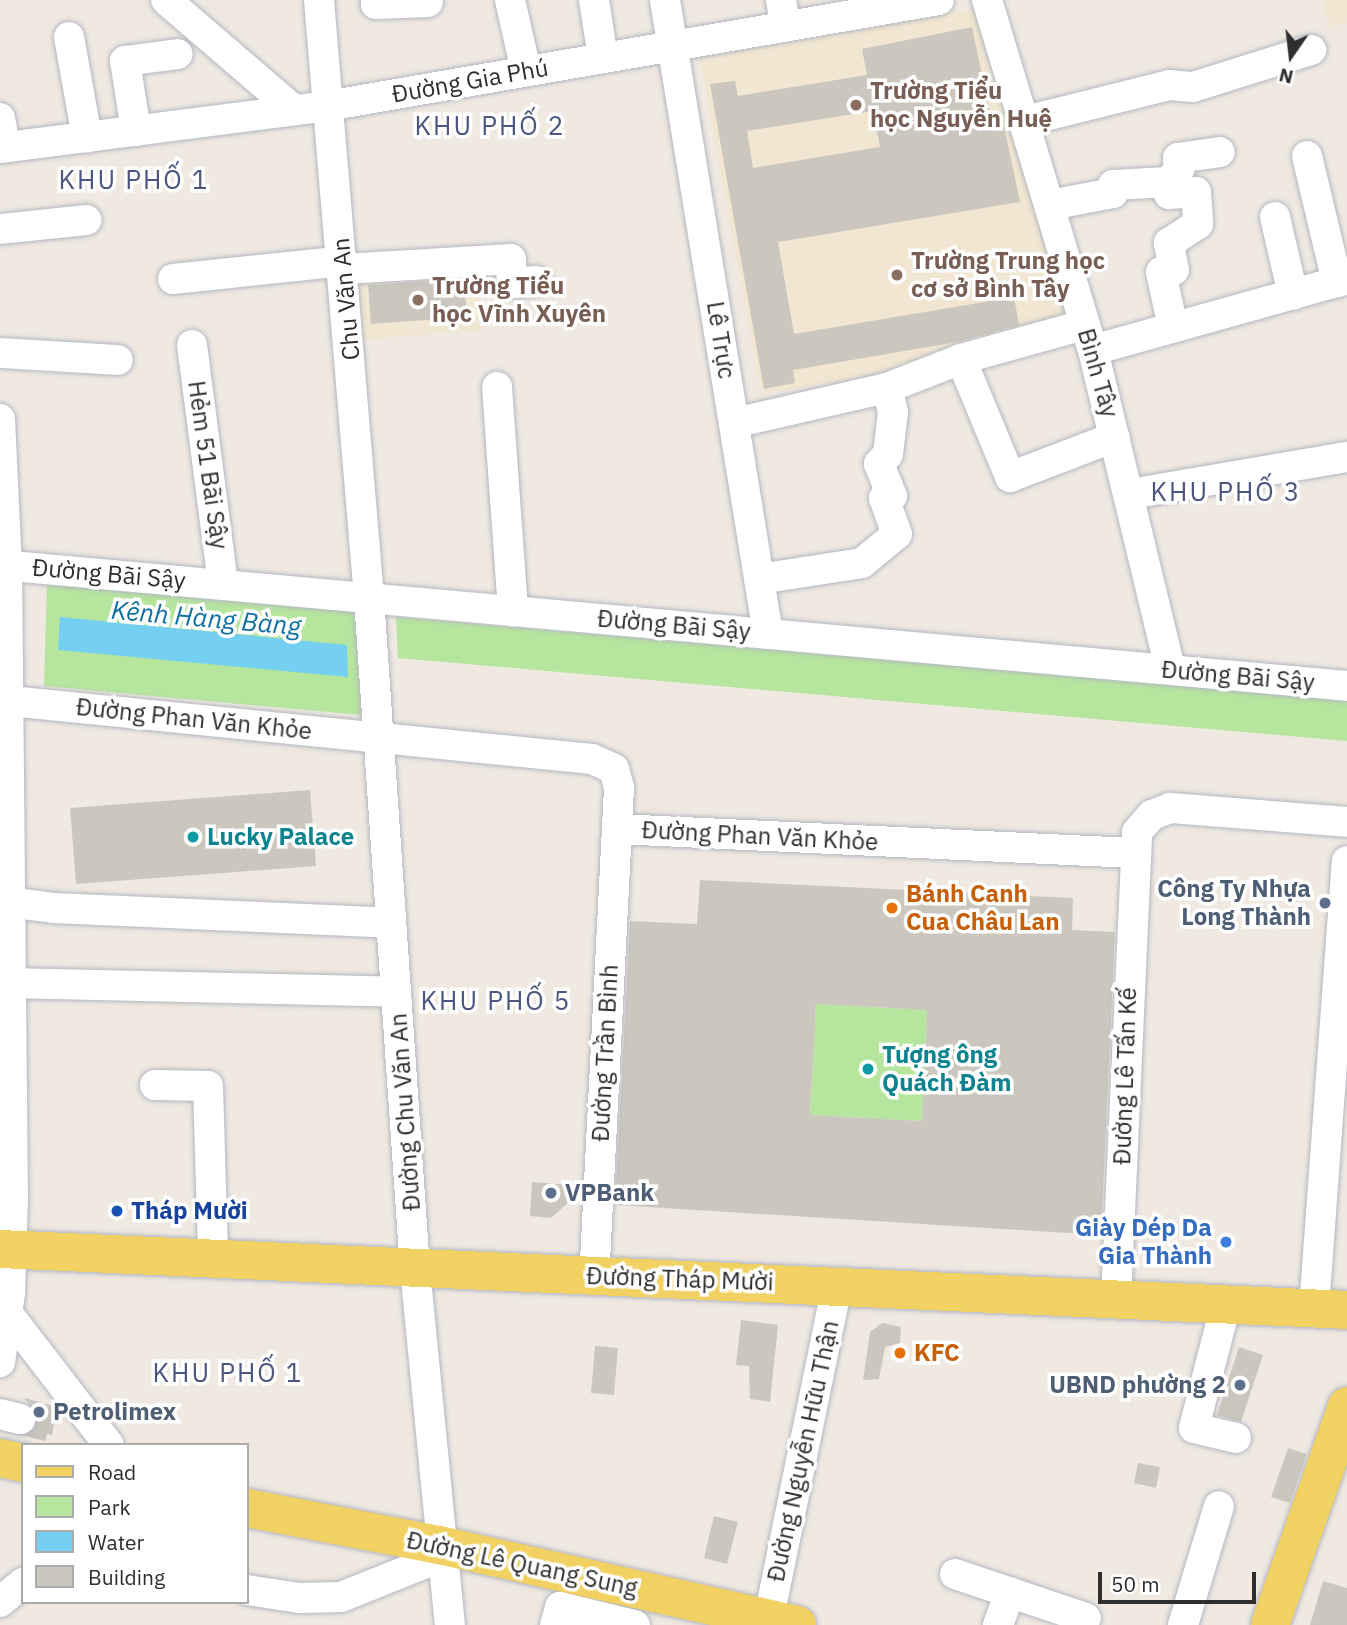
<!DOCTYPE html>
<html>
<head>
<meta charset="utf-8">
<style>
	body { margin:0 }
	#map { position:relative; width:1347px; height:1625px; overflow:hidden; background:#efe9e1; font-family:"IBM Plex Sans",sans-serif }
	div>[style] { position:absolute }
	.education>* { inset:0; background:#f0e6d1 }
	.green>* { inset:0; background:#b6e59e }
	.water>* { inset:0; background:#75cff0 }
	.building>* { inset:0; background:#cbc7bf }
	.minor-tunnel>* { height:30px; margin-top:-15px; transform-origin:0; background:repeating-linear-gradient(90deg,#c8c4bd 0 30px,transparent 0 45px) }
	.roads { filter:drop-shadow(0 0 2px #b4b7c1) drop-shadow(0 0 2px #b4b7c1) }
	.minor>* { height:30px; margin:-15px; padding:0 15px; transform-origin:15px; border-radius:15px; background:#fff }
	.major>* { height:38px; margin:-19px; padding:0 19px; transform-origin:19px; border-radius:19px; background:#f2d163 }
	.dots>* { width:19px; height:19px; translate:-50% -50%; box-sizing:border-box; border:4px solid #fff; border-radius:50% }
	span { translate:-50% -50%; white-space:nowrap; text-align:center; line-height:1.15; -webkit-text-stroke:7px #fff; paint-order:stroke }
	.street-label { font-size:24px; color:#2e2e2e }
	.education-label { font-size:24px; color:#785e54; font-weight:700 }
	.left { translate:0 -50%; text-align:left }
	.culture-label { font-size:24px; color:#0d838f; font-weight:700 }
	.service-label { font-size:24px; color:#4e5e75; font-weight:700 }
	.right { translate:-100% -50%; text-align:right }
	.food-label { font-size:24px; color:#c56008; font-weight:700 }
	.transit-label { font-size:24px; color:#164399; font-weight:700 }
	.shop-label { font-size:24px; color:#366cbe; font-weight:700 }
	.neighbourhood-label { font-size:26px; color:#4d5680; letter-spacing:2px }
	.water-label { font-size:26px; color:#0d6fa3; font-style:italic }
	.legend { position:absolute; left:21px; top:1443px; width:228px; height:161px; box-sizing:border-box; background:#fff; border:2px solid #ababab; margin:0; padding:9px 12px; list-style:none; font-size:21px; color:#2e2e2e }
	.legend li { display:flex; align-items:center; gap:14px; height:35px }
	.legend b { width:35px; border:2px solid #ababab }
	.north { position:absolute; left:1256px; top:21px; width:70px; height:70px; -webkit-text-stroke:5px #fff; paint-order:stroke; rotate:194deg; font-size:19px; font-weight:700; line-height:28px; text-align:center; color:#2e2e2e }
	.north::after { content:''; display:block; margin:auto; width:24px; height:32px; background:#2e2e2e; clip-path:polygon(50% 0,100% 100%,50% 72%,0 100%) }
	.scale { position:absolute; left:1098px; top:1572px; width:158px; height:32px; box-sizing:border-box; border:4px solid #2e2e2e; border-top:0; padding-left:9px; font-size:21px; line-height:24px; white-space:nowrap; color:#2e2e2e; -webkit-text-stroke:5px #fff; paint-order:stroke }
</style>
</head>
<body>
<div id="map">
	<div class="education">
		<div style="clip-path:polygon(1323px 0,1347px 0,1347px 23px,1330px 27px)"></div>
		<div style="clip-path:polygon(975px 9px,1018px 153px,727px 206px,700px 58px)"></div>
		<div style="clip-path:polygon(1019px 154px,1074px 342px,762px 394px,727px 208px)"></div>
		<div style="clip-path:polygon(476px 260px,482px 330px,359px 340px,353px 270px)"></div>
	</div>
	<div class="green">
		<div style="clip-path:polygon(47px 581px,357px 612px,361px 715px,44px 686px)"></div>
		<div style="clip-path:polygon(396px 617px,1347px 700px,1347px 741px,398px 658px)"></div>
		<div style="clip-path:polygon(816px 1004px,927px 1010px,922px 1121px,810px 1115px)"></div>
	</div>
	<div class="water">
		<div style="clip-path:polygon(60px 617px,347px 645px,348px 677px,58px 650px)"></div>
	</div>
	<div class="building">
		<div style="clip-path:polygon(evenodd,972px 27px,993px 128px,1004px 126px,1020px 202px,778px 242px,794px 334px,1014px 297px,1019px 325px,957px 342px,793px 370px,795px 383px,764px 389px,710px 84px,735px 81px,738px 96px,867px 75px,862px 49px,972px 27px,873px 111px,880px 147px,753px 168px,747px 131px,873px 111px)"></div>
		<div style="clip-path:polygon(464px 279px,467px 317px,371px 324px,368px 285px)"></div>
		<div style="clip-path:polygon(310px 790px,316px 866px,76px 884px,70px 808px)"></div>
		<div style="clip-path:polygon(evenodd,700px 880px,1073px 898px,1072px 930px,1115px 932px,1101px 1235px,615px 1205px,630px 921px,697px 924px,700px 880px,816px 1004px,927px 1010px,922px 1121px,810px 1115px,816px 1004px)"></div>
		<div style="clip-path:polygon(532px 1182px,571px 1185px,570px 1201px,551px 1218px,530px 1216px)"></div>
		<div style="clip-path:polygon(741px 1320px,778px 1325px,770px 1402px,750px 1399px,749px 1366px,736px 1365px)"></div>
		<div style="clip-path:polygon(882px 1323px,901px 1327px,900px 1343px,885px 1347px,879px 1379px,863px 1380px,870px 1332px)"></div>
		<div style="clip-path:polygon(595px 1346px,618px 1348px,614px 1395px,591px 1393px)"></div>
		<div style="clip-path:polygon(1239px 1347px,1263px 1355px,1241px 1422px,1217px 1415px)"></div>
		<div style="clip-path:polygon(24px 1398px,58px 1407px,52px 1435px,33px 1431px,37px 1415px)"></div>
		<div style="clip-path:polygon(1288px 1448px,1307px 1454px,1290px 1503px,1271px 1497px)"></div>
		<div style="clip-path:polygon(1138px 1463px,1160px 1467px,1156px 1488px,1134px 1483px)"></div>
		<div style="clip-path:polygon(714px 1516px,738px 1522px,727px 1564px,704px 1558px)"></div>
		<div style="clip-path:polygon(1323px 1581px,1347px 1588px,1347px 1625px,1310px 1625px)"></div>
	</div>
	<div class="minor-tunnel">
		<div style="left:20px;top:1419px;width:34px;rotate:15deg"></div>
	</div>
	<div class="roads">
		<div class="minor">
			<div style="left:166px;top:0;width:169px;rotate:40.7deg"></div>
			<div style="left:319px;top:0;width:600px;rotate:85.22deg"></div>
			<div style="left:369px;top:598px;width:673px;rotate:86.08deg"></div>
			<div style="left:415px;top:1269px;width:358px;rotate:84.4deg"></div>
			<div style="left:376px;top:0;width:4px;rotate:90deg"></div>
			<div style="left:376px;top:4px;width:52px;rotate:-2.2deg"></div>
			<div style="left:510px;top:0;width:73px;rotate:77.3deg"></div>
			<div style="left:594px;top:0;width:59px;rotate:81.2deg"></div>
			<div style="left:665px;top:0;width:642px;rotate:80.77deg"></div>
			<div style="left:781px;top:0;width:27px;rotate:80deg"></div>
			<div style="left:987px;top:0;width:366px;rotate:73.2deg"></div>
			<div style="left:1093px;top:350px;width:328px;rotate:76.4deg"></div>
			<div style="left:69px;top:37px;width:102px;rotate:79.8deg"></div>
			<div style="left:0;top:118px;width:29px;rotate:80deg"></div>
			<div style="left:1025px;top:121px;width:148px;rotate:-14deg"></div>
			<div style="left:1169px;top:85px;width:24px;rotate:5deg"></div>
			<div style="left:1193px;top:87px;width:124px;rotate:-17.4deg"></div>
			<div style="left:136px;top:131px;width:71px;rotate:-98.9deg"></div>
			<div style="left:125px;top:61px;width:53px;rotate:-7.5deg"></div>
			<div style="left:0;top:148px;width:330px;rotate:-7.3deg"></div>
			<div style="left:327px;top:106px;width:621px;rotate:-9.83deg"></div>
			<div style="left:1307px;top:156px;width:130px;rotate:76.6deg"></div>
			<div style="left:1168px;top:182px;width:12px;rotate:85deg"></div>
			<div style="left:1169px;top:194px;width:27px;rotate:-4deg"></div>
			<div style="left:1196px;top:192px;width:32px;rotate:86deg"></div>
			<div style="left:1198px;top:224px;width:35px;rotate:147deg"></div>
			<div style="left:1169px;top:243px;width:27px;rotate:80deg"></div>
			<div style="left:1174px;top:270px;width:13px;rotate:171deg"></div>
			<div style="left:1161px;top:272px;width:56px;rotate:77.7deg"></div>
			<div style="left:1050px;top:205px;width:64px;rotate:-10.8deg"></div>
			<div style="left:1113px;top:193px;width:8px;rotate:-90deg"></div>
			<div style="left:1113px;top:185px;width:55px;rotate:-3.1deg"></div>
			<div style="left:1168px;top:182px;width:16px;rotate:-47deg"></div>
			<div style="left:1179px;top:170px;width:12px;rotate:-95deg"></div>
			<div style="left:1178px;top:158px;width:42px;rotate:-8.1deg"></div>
			<div style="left:1275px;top:217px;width:80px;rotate:77deg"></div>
			<div style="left:0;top:229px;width:87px;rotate:-5.9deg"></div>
			<div style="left:344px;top:269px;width:167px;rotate:-3.4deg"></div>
			<div style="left:511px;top:259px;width:24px;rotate:88deg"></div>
			<div style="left:512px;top:283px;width:24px;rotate:-5deg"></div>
			<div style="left:173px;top:279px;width:171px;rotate:-6deg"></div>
			<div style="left:192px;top:345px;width:242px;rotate:82.6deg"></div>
			<div style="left:1093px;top:350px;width:264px;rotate:-15.6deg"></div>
			<div style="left:0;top:353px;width:118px;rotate:3.4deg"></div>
			<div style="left:961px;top:359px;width:128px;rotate:67.4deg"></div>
			<div style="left:1010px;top:477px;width:112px;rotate:-20.9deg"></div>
			<div style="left:497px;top:387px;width:225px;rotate:85.9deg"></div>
			<div style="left:0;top:419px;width:146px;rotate:87.3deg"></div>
			<div style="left:7px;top:565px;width:634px;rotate:89.46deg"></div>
			<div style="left:13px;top:1199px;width:94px;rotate:91.8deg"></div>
			<div style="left:10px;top:1293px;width:70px;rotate:98.2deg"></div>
			<div style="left:734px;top:423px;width:157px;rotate:-12.9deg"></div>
			<div style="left:887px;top:388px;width:79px;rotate:-21.4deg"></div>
			<div style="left:961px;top:359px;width:128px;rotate:-15.5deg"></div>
			<div style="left:1130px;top:494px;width:220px;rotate:-9.7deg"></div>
			<div style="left:0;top:565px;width:1352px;rotate:5.13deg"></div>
			<div style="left:759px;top:579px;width:104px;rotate:-8.8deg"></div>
			<div style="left:862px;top:563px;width:45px;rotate:-39.6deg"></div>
			<div style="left:897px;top:534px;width:38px;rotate:-110deg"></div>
			<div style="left:884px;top:498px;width:8px;rotate:-14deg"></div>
			<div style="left:892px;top:496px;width:35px;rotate:-112deg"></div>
			<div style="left:879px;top:464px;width:13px;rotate:-48deg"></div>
			<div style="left:888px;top:454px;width:42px;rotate:-83.2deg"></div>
			<div style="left:893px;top:412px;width:25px;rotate:-104deg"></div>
			<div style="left:0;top:700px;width:595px;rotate:5.69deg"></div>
			<div style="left:592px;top:759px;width:24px;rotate:24deg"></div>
			<div style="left:614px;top:769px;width:20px;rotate:75deg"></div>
			<div style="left:619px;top:788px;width:489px;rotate:92.9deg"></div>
			<div style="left:617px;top:829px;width:517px;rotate:2.66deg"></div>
			<div style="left:0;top:901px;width:54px;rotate:7.4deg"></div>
			<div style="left:54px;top:908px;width:337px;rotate:2.5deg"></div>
			<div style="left:11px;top:983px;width:385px;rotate:1.3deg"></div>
			<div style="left:155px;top:1085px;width:53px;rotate:1.1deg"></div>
			<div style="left:208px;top:1086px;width:173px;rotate:88.3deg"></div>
			<div style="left:1116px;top:1299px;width:467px;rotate:-87.4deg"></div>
			<div style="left:1137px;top:832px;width:23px;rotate:-49deg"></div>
			<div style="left:1152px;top:815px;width:19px;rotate:-21deg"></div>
			<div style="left:1170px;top:808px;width:178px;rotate:4.5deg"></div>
			<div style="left:1226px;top:1304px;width:128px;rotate:104.5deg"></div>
			<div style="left:1194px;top:1428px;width:43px;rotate:13.4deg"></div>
			<div style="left:1314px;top:1308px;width:448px;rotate:-85.8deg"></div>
			<div style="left:8px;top:1314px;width:165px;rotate:52.4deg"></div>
			<div style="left:0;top:1414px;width:21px;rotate:14deg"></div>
			<div style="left:955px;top:1574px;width:138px;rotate:18.6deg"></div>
			<div style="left:247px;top:1590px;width:53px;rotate:8.7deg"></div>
			<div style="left:299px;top:1598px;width:42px;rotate:-1.4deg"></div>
			<div style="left:341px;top:1597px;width:108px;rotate:-21.8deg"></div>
			<div style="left:0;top:1602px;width:30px;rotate:-40deg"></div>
			<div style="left:769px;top:1617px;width:339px;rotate:-78.4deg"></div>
			<div style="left:555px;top:1625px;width:19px;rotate:-74deg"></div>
			<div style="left:560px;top:1607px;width:77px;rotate:13.5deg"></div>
			<div style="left:998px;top:1625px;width:35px;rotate:-70deg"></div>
			<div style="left:1183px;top:1625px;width:124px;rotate:-73.2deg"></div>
		</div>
		<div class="major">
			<div style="left:0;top:1249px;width:1348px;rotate:2.59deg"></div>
			<div style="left:0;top:1458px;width:24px;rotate:12deg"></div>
			<div style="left:247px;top:1508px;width:196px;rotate:10.9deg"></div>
			<div style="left:439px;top:1545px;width:367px;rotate:12.6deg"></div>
			<div style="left:1270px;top:1625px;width:232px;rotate:-70.6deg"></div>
		</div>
	</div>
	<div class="dots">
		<div style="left:856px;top:105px;background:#8d6e63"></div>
		<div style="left:897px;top:275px;background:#8d6e63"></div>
		<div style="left:418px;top:300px;background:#8d6e63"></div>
		<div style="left:193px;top:837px;background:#0f9aa8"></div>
		<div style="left:1325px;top:903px;background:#5c6f8a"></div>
		<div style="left:892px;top:908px;background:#e8710a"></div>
		<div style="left:868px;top:1069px;background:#0f9aa8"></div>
		<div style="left:551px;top:1193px;background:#5c6f8a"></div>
		<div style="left:117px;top:1211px;background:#1a4fb4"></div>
		<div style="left:1226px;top:1242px;background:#3f7fe0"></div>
		<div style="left:900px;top:1353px;background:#e8710a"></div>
		<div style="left:1240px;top:1385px;background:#5c6f8a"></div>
		<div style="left:39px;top:1412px;background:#5c6f8a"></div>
	</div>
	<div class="street-label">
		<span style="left:470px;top:81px;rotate:-10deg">Đường Gia Phú</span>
		<span style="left:346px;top:299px;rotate:-95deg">Chu Văn An</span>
		<span style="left:721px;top:340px;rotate:81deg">Lê Trực</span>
		<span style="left:1098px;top:373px;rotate:74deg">Bình Tây</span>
		<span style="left:208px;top:465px;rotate:82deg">Hẻm 51 Bãi Sậy</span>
		<span style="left:109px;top:574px;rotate:5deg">Đường Bãi Sậy</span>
		<span style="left:674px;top:625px;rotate:5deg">Đường Bãi Sậy</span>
		<span style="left:1238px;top:676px;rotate:5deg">Đường Bãi Sậy</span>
		<span style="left:194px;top:719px;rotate:6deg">Đường Phan Văn Khỏe</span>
		<span style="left:760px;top:836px;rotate:3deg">Đường Phan Văn Khỏe</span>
		<span style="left:605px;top:1053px;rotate:-87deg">Đường Trần Bình</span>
		<span style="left:1125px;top:1076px;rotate:-88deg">Đường Lê Tấn Kế</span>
		<span style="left:405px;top:1112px;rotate:-94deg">Đường Chu Văn An</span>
		<span style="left:680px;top:1279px;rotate:2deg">Đường Tháp Mười</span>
		<span style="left:803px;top:1451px;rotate:-78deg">Đường Nguyễn Hữu Thận</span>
		<span style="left:522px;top:1564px;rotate:12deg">Đường Lê Quang Sung</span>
	</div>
	<div class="education-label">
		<span class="left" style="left:870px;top:105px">Trường Tiểu<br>học Nguyễn Huệ</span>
		<span class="left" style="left:911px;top:275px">Trường Trung học<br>cơ sở Bình Tây</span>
		<span class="left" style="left:432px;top:300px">Trường Tiểu<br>học Vĩnh Xuyên</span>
	</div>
	<div class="culture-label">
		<span class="left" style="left:207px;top:837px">Lucky Palace</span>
		<span class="left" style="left:882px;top:1069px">Tượng ông<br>Quách Đàm</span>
	</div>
	<div class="service-label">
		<span class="right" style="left:1311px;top:903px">Công Ty Nhựa<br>Long Thành</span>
		<span class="left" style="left:565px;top:1193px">VPBank</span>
		<span class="right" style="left:1226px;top:1385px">UBND phường 2</span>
		<span class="left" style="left:53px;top:1412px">Petrolimex</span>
	</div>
	<div class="food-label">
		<span class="left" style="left:906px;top:908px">Bánh Canh<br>Cua Châu Lan</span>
		<span class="left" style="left:914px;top:1353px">KFC</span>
	</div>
	<div class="transit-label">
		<span class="left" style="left:131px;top:1211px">Tháp Mười</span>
	</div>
	<div class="shop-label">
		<span class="right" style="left:1212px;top:1242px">Giày Dép Da<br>Gia Thành</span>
	</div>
	<div class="neighbourhood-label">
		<span style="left:490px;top:126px">KHU PHỐ 2</span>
		<span style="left:134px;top:180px">KHU PHỐ 1</span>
		<span style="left:1226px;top:492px">KHU PHỐ 3</span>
		<span style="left:496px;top:1001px">KHU PHỐ 5</span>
		<span style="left:228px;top:1373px">KHU PHỐ 1</span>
	</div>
	<div class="water-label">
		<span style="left:206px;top:618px;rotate:5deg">Kênh Hàng Bàng</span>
	</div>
	<ul class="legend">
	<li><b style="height:9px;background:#f2d163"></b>Road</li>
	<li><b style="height:19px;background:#b6e59e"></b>Park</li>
	<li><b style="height:19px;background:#75cff0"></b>Water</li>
	<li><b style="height:19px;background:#cbc7bf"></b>Building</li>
	</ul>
	<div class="north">N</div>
	<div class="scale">50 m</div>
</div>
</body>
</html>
